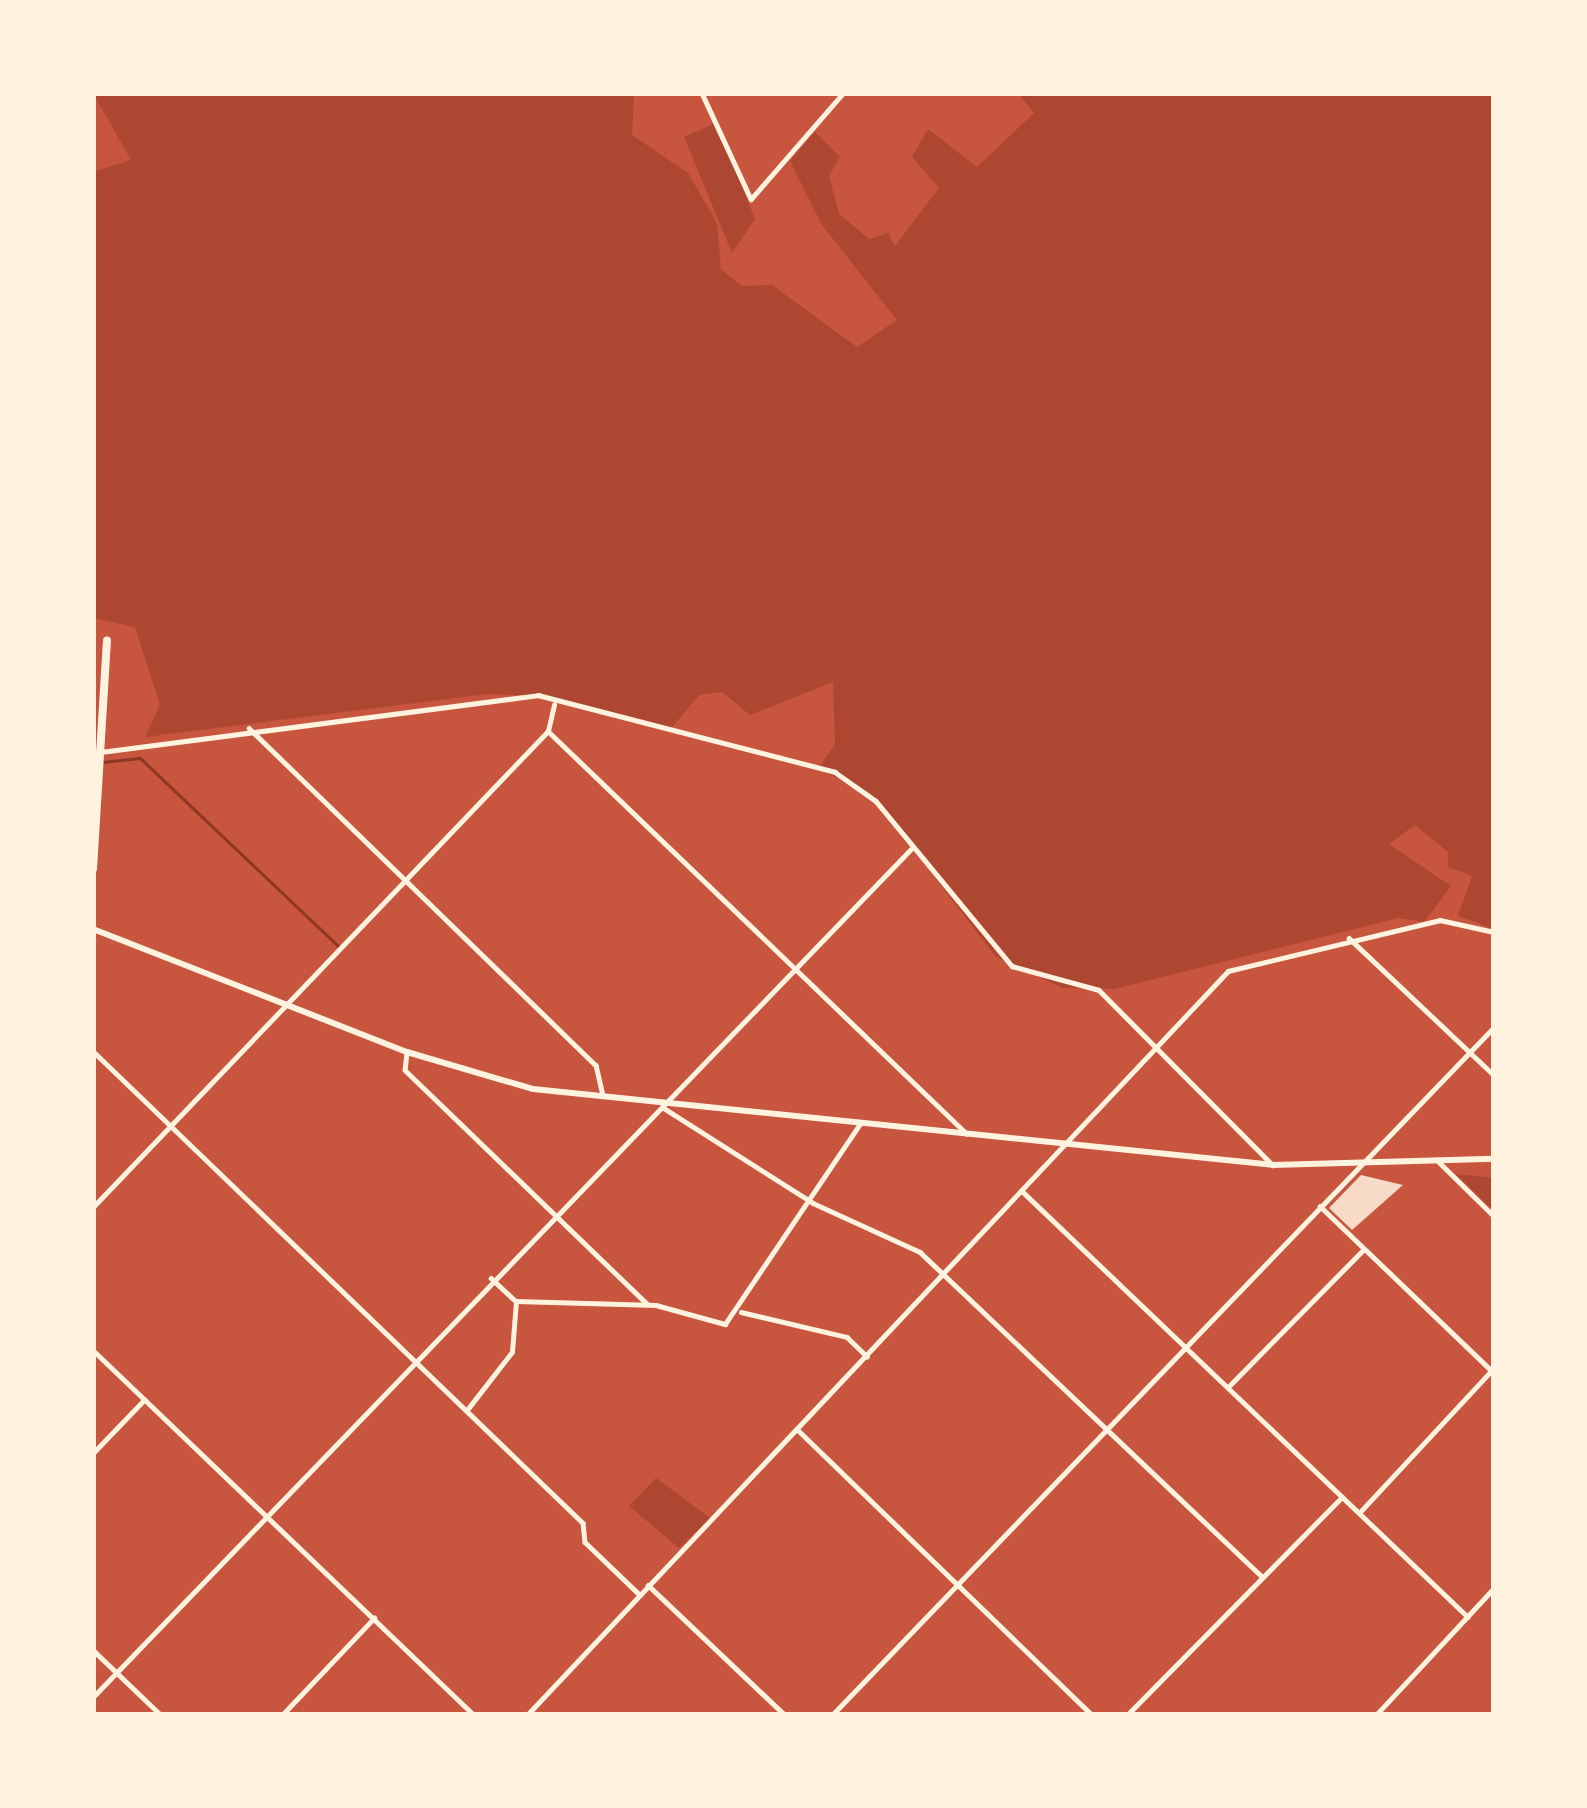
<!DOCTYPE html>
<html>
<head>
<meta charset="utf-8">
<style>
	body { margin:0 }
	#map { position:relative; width:1587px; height:1808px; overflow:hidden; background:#c8553d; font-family:"Libre Baskerville",serif }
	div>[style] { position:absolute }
	.green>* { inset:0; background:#ae4732 }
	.stream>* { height:3px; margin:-1.5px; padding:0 1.5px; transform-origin:1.5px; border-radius:1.5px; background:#8f3625 }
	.building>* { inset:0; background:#f7dbc8 }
	.minor>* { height:4.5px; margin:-2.25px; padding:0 2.25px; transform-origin:2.25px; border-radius:2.25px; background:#fff3e0 }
	.secondary>* { height:6px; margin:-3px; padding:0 3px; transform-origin:3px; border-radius:3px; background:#fff3e0 }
	.motorway>* { height:8px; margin:-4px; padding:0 4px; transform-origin:4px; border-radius:4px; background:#fff3e0 }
	span { translate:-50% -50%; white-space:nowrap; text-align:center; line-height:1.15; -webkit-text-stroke:12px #fff3e0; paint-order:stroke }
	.frame { position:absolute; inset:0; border:96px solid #fff3e0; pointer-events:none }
</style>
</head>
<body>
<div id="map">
	<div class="green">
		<div style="clip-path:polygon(93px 93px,634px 93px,632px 135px,688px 173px,717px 223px,721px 269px,742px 286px,772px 285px,857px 347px,897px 320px,822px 225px,790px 161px,815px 132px,840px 157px,829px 176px,839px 214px,869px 239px,888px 233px,895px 246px,939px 188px,912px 157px,928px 129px,977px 167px,1034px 113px,1018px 93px,1494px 93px,1494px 929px,1458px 916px,1472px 876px,1448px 867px,1448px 852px,1415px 825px,1389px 844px,1451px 886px,1424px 922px,1398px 918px,1114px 989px,1063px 988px,996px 957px,869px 792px,818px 769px,835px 744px,833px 682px,750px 715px,722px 692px,699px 695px,669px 731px,549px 696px,487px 694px,145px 737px,160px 705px,135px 627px,93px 618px,93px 172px,131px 160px)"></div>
		<div style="clip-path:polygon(716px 123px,755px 219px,732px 253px,684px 137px)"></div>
		<div style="clip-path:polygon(1456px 1174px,1494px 1178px,1494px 1211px)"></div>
		<div style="clip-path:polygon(656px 1478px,710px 1518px,679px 1548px,629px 1506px)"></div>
	</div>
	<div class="stream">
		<div style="left:93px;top:763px;width:47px;rotate:-6.1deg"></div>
		<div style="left:140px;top:758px;width:273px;rotate:43.5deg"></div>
	</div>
	<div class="building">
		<div style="clip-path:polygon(1361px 1175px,1403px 1185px,1352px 1230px,1329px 1208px)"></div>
	</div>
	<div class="minor">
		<div style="left:702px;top:93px;width:117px;rotate:65.2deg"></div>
		<div style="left:751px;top:199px;width:140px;rotate:-49deg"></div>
		<div style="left:249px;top:728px;width:484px;rotate:44.2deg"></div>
		<div style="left:596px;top:1065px;width:32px;rotate:77deg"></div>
		<div style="left:548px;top:731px;width:581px;rotate:43.88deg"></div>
		<div style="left:93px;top:753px;width:449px;rotate:-7.4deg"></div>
		<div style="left:538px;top:695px;width:307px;rotate:14.5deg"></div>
		<div style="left:835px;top:772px;width:50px;rotate:35.3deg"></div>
		<div style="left:876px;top:801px;width:214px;rotate:50.5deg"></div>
		<div style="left:1012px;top:966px;width:90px;rotate:15.4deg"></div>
		<div style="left:1099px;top:990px;width:247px;rotate:45.2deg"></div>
		<div style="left:1349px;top:938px;width:199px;rotate:43.4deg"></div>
		<div style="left:93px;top:1051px;width:680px;rotate:43.93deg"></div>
		<div style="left:583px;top:1523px;width:19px;rotate:84deg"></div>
		<div style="left:585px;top:1542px;width:74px;rotate:43.9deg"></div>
		<div style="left:407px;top:1052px;width:18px;rotate:96deg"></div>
		<div style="left:405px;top:1070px;width:337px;rotate:44deg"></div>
		<div style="left:662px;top:1107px;width:179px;rotate:32.4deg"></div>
		<div style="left:813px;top:1203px;width:118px;rotate:24.6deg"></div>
		<div style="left:920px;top:1252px;width:470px;rotate:43.5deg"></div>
		<div style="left:1439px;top:1162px;width:77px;rotate:44.5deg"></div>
		<div style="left:1023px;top:1192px;width:615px;rotate:43.68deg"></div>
		<div style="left:1320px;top:1206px;width:241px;rotate:43.8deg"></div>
		<div style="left:93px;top:1207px;width:658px;rotate:-46.29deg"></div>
		<div style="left:548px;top:731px;width:27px;rotate:-77deg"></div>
		<div style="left:491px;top:1278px;width:34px;rotate:43deg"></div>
		<div style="left:516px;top:1301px;width:140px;rotate:1.6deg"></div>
		<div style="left:656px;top:1305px;width:72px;rotate:15.4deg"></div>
		<div style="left:725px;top:1324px;width:241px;rotate:-56deg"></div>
		<div style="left:741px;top:1312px;width:109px;rotate:13.3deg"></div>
		<div style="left:847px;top:1337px;width:28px;rotate:44deg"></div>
		<div style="left:93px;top:1350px;width:528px;rotate:43.77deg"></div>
		<div style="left:1230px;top:1385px;width:190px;rotate:-45.4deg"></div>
		<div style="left:467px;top:1410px;width:73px;rotate:-52.2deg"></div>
		<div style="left:512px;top:1352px;width:51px;rotate:-85.5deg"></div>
		<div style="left:798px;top:1430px;width:409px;rotate:44.1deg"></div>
		<div style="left:93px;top:1453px;width:74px;rotate:-46.1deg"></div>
		<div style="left:1361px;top:1511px;width:191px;rotate:-47.1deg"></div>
		<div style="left:648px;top:1585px;width:189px;rotate:43.5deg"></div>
		<div style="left:93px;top:1650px;width:94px;rotate:43.7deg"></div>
		<div style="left:93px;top:1697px;width:1178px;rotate:-46.03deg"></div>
		<div style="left:282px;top:1715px;width:134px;rotate:-46.5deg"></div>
		<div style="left:527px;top:1715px;width:1022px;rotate:-46.7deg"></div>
		<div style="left:1228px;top:971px;width:218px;rotate:-13.5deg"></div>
		<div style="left:1440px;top:920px;width:55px;rotate:12.5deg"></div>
		<div style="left:832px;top:1715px;width:955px;rotate:-46.1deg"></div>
		<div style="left:1127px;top:1715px;width:306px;rotate:-45.4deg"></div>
		<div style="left:1376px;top:1715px;width:173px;rotate:-47.1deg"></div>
	</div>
	<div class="secondary">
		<div style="left:93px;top:929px;width:337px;rotate:21.4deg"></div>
		<div style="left:407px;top:1052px;width:131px;rotate:16.4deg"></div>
		<div style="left:533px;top:1089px;width:744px;rotate:5.86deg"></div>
		<div style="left:1273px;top:1165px;width:221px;rotate:-1.6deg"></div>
	</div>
	<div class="motorway">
		<div style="left:93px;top:869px;width:229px;rotate:-86.5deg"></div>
	</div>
	<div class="frame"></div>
</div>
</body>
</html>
